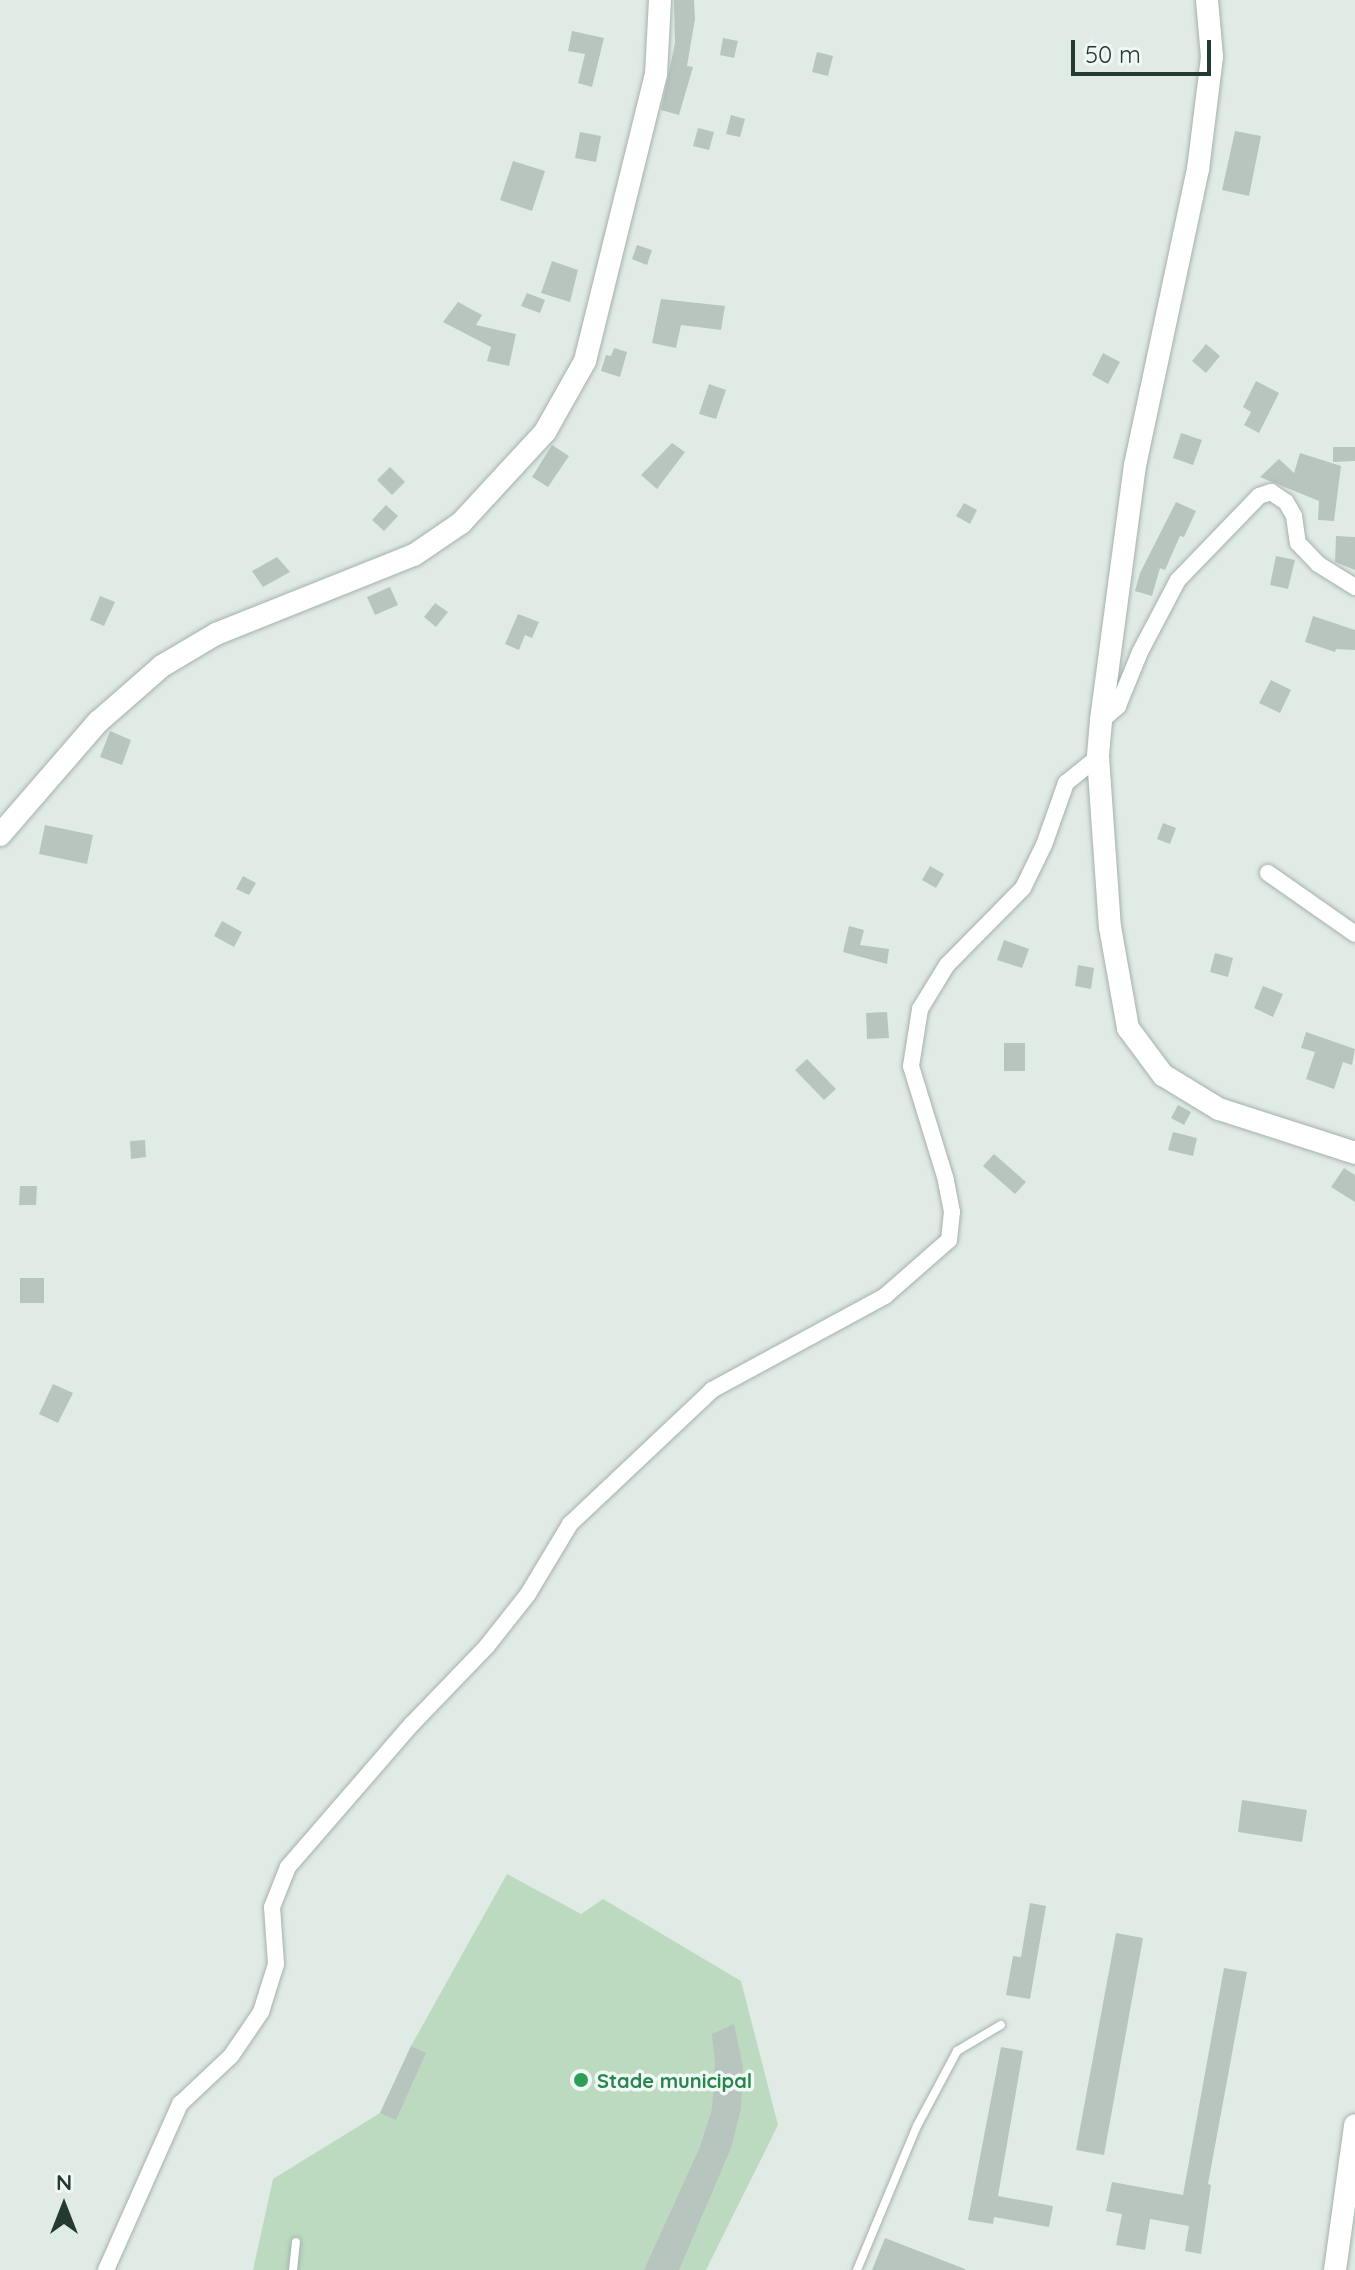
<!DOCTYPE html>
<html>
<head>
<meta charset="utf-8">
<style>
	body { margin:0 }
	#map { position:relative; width:1355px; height:2270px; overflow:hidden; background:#e1ebe5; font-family:Quicksand,sans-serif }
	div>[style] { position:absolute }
	.green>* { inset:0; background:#bcdac0 }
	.building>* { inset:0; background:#b7c5be }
	.roads { filter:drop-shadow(0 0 2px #a4b2ab) drop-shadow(0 0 2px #a4b2ab) }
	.lane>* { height:8px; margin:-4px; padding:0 4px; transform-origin:4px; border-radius:4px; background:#fff }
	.street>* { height:16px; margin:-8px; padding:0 8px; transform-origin:8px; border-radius:8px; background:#fff }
	.secondary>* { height:22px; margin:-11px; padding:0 11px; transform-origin:11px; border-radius:11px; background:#fff }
	.dots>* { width:22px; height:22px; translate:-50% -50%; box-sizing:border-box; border:4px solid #f1f7f4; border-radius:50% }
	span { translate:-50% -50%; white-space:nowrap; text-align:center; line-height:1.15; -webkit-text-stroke:7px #f1f7f4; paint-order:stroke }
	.leisure-label { font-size:20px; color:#27864d; font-weight:700 }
	.left { translate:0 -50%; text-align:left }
	.north { position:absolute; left:24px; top:2166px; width:80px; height:80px; -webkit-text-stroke:6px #f1f7f4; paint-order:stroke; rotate:0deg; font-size:22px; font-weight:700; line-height:32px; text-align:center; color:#233a31 }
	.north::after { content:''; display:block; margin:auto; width:28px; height:36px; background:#233a31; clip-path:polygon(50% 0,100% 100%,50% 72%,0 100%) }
	.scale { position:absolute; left:1071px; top:40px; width:140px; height:36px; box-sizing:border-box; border:4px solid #233a31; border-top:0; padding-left:10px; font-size:24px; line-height:28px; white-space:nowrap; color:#233a31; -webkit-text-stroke:6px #f1f7f4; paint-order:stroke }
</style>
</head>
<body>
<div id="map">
	<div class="green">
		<div style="clip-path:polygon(507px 1874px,581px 1914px,603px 1899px,741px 1981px,778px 2125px,706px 2270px,253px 2270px,273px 2179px,380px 2113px,411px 2046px)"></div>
	</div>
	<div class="building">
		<div style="clip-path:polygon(674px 0,694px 0,695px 19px,687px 66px,693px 67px,679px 115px,661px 110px,675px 43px)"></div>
		<div style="clip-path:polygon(572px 31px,604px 38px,592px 87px,578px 83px,585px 54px,568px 51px)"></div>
		<div style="clip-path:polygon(723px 38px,738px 41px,734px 58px,720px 55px)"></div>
		<div style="clip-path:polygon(817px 52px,833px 56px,828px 76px,812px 72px)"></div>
		<div style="clip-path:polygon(731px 115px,745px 119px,740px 137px,726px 134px)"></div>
		<div style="clip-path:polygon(698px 128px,714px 132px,709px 150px,693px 146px)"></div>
		<div style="clip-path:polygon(1235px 131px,1261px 136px,1249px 196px,1222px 190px)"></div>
		<div style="clip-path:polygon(580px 132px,601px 136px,596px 162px,575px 158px)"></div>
		<div style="clip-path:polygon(513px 161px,545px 171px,532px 211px,500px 200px)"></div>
		<div style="clip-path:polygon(637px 245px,652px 250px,647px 265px,632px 259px)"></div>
		<div style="clip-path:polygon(552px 261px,578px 270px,570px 302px,541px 293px)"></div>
		<div style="clip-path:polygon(527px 293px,545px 300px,540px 313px,521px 306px)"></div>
		<div style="clip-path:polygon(661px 299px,725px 306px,721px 330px,681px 325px,676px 348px,652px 343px)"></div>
		<div style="clip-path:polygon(458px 302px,482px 315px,476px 325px,516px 334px,509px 366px,487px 361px,491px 347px,443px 322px)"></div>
		<div style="clip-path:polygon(1206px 344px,1220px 356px,1206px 373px,1192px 361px)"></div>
		<div style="clip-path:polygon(614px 348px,627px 352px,620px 377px,601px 371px,606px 355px,611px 356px)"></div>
		<div style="clip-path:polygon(1103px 353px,1120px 362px,1108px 384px,1092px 375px)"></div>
		<div style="clip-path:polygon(1256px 381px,1279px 393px,1259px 433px,1244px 425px,1251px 412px,1243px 407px)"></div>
		<div style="clip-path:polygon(709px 384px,726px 390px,716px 419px,699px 414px)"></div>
		<div style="clip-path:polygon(1181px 433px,1202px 440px,1193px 465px,1173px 458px)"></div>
		<div style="clip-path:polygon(672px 443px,685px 452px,657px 489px,641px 475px)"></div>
		<div style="clip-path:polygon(552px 445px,569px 456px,548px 487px,532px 477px)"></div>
		<div style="clip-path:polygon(1333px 447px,1355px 447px,1355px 461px,1333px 462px)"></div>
		<div style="clip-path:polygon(1300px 453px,1341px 466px,1334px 521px,1318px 520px,1319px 501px,1260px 477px,1279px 459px,1294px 473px)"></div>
		<div style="clip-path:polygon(390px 467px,405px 482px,392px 495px,377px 480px)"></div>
		<div style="clip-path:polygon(1176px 502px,1196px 511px,1184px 537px,1180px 536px,1165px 570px,1160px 568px,1152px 596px,1135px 591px,1140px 573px)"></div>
		<div style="clip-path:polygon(964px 503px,977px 510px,970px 524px,956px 516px)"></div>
		<div style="clip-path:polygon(386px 505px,398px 516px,384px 531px,372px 520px)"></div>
		<div style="clip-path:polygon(1336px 536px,1355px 537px,1355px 570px,1335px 562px)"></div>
		<div style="clip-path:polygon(1276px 556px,1295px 560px,1288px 589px,1270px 585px)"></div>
		<div style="clip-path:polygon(277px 557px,290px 572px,263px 587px,252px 571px)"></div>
		<div style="clip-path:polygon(390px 587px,398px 605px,375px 615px,367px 597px)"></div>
		<div style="clip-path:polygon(100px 596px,115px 602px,104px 626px,90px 620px)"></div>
		<div style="clip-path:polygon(435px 603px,448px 612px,436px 627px,424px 617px)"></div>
		<div style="clip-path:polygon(518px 614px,539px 622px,532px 638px,525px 635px,519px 650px,505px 644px)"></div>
		<div style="clip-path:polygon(1313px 616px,1355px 630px,1355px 650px,1336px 649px,1335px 652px,1305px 642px)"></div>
		<div style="clip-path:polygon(1271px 680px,1291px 690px,1280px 713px,1259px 703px)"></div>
		<div style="clip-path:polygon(110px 731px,131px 740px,122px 765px,100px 757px)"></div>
		<div style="clip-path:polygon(1163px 823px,1176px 828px,1170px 844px,1157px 839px)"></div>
		<div style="clip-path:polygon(45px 825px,93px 835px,87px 864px,39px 854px)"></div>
		<div style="clip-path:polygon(930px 866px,944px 874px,936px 888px,922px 880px)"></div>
		<div style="clip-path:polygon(243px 876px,256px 883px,249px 895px,236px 889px)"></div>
		<div style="clip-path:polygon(222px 921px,242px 932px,234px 947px,214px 936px)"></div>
		<div style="clip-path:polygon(849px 926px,864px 930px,860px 945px,889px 949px,887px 964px,843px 952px)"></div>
		<div style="clip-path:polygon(1004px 940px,1029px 949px,1022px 968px,997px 960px)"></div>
		<div style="clip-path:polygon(1215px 953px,1233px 958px,1228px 977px,1210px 972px)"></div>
		<div style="clip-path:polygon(1078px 965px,1094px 968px,1091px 989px,1075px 986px)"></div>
		<div style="clip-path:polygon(1263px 986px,1283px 994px,1273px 1017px,1254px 1008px)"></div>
		<div style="clip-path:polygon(887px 1012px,889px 1038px,867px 1039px,866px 1013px)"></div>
		<div style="clip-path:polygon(1306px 1032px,1355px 1049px,1352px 1065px,1343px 1062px,1334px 1089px,1306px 1079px,1315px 1052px,1301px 1048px)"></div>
		<div style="clip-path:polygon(1004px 1043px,1025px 1043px,1025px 1071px,1004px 1071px)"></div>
		<div style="clip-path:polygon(807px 1059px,836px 1089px,824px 1100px,795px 1070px)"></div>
		<div style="clip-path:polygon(1178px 1105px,1191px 1112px,1184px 1125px,1171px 1118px)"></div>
		<div style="clip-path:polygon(1173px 1132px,1197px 1138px,1193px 1156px,1168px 1150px)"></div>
		<div style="clip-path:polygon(145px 1140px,146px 1157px,131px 1159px,130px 1141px)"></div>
		<div style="clip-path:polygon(994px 1154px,1026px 1182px,1015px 1194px,983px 1166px)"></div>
		<div style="clip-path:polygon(1344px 1168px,1355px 1175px,1355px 1202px,1331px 1187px)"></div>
		<div style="clip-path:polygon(20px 1186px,37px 1186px,36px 1205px,19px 1205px)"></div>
		<div style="clip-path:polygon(20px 1278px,44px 1278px,44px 1303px,20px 1303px)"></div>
		<div style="clip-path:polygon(53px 1384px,73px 1393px,58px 1423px,39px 1414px)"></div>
		<div style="clip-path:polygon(1242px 1800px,1307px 1810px,1302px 1842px,1238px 1832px)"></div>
		<div style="clip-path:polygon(1030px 1903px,1046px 1906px,1030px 1999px,1006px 1995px,1013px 1956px,1021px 1957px)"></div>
		<div style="clip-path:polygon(1116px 1933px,1143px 1938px,1104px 2155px,1076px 2150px)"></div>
		<div style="clip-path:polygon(1224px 1968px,1247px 1972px,1208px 2184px,1211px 2185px,1201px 2254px,1185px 2251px,1189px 2226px,1150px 2219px,1145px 2250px,1116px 2245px,1122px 2214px,1106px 2211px,1112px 2182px,1183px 2195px)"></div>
		<div style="clip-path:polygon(734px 2024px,743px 2067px,741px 2109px,731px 2148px,679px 2270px,644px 2270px,700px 2147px,712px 2109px,715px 2064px,712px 2034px)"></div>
		<div style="clip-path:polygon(411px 2046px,426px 2053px,396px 2120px,380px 2113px)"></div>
		<div style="clip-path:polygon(1001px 2047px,1023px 2051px,998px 2196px,1053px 2206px,1049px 2227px,994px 2217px,993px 2224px,968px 2220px)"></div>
		<div style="clip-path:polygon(885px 2238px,965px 2269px,965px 2270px,872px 2270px)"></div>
	</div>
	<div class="roads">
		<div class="lane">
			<div style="left:293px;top:2270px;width:28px;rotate:-84deg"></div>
			<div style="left:857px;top:2270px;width:156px;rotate:-67.4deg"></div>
			<div style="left:917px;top:2126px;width:85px;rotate:-61.9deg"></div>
			<div style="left:957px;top:2051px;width:51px;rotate:-30.6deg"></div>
		</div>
		<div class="street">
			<div style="left:1101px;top:721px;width:23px;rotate:-41deg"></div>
			<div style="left:1118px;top:706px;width:58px;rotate:-67.8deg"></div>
			<div style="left:1140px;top:652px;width:81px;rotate:-62.2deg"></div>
			<div style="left:1178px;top:580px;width:117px;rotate:-46deg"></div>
			<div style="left:1259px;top:496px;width:13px;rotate:-18deg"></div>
			<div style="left:1271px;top:492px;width:18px;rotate:34deg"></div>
			<div style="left:1286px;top:502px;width:16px;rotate:60deg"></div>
			<div style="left:1294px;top:516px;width:27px;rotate:82deg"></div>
			<div style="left:1298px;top:543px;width:29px;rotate:46deg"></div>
			<div style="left:1318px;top:564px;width:44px;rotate:31.9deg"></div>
			<div style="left:1268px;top:873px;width:106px;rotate:35deg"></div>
			<div style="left:106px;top:2270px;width:182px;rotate:-66deg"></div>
			<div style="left:180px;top:2104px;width:70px;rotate:-43.3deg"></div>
			<div style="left:231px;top:2056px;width:53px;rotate:-55.7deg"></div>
			<div style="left:261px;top:2012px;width:50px;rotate:-72.6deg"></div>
			<div style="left:276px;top:1964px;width:57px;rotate:-94deg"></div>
			<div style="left:272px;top:1907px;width:43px;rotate:-68.2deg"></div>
			<div style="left:288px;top:1867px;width:189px;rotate:-49.1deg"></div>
			<div style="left:412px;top:1724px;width:108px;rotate:-46.1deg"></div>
			<div style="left:487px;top:1646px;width:66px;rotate:-51.7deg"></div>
			<div style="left:528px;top:1594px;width:82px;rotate:-59deg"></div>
			<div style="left:570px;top:1524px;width:195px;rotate:-43.3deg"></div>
			<div style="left:712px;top:1390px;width:197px;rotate:-28.5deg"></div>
			<div style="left:885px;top:1296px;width:85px;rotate:-41.2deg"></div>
			<div style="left:949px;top:1240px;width:28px;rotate:-84deg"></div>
			<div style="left:952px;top:1212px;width:33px;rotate:-101deg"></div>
			<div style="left:946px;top:1180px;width:119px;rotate:-107.1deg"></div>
			<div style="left:911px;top:1066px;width:58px;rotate:-81deg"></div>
			<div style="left:920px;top:1009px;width:52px;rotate:-58.5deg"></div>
			<div style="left:947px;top:965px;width:108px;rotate:-45.4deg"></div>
			<div style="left:1023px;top:888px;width:48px;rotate:-64deg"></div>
			<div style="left:1044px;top:845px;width:66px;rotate:-70.5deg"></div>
			<div style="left:1066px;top:783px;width:41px;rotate:-39.1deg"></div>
		</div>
		<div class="secondary">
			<div style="left:1207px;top:0;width:57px;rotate:85deg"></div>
			<div style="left:1212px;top:57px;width:113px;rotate:97.1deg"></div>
			<div style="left:1198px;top:169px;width:303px;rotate:102deg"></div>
			<div style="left:1135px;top:465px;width:258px;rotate:97.6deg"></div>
			<div style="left:1101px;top:721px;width:36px;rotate:95deg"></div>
			<div style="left:1098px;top:757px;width:170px;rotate:86deg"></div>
			<div style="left:1110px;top:927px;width:103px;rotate:79.9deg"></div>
			<div style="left:1128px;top:1028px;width:59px;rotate:53.3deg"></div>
			<div style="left:1163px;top:1075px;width:66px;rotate:31.3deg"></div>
			<div style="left:1219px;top:1109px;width:143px;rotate:17.9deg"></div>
			<div style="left:0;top:835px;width:150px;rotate:-49.1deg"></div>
			<div style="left:98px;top:722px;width:85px;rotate:-41.2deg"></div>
			<div style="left:162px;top:666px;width:63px;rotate:-30.7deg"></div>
			<div style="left:216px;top:634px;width:213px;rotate:-21.8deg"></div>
			<div style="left:414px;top:555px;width:57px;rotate:-34.2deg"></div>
			<div style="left:461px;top:523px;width:124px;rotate:-47.3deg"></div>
			<div style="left:545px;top:432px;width:81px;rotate:-60.6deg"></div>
			<div style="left:585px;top:361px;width:296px;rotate:-76.1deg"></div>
			<div style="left:656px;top:74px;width:74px;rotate:-86.9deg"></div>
			<div style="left:1335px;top:2270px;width:146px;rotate:-82.1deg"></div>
		</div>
	</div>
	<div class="dots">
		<div style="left:581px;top:2080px;background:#2e9e5b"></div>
	</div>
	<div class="leisure-label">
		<span class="left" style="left:597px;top:2080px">Stade municipal</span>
	</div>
	<div class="north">N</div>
	<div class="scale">50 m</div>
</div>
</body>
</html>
